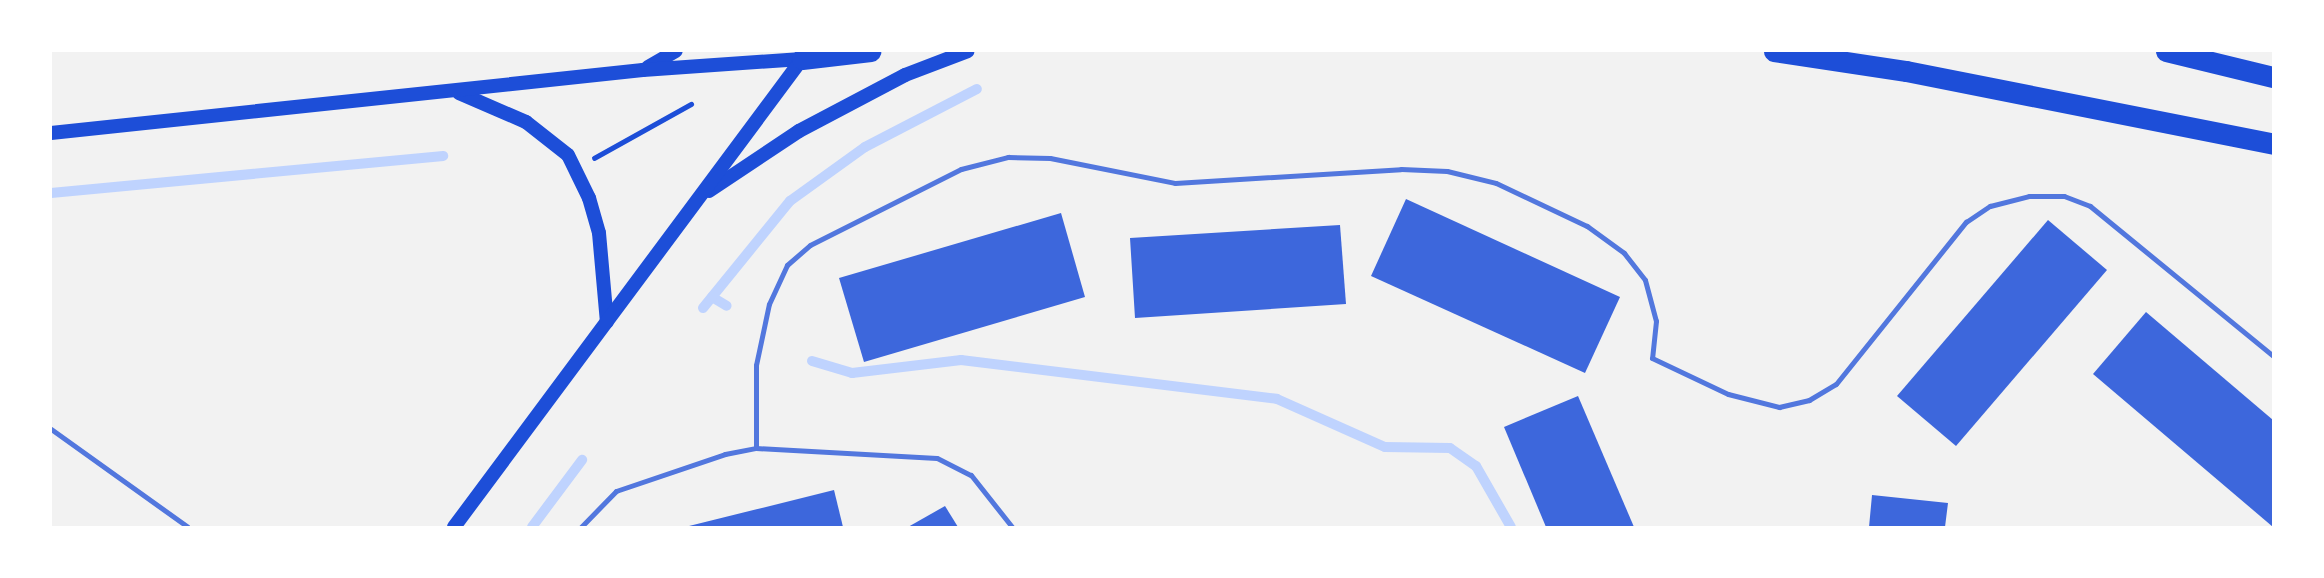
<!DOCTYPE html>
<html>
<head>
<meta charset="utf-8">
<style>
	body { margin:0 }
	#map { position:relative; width:2324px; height:578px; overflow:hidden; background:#f2f2f2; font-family:Lato,sans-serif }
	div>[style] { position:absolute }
	.stream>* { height:10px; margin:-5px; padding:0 5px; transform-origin:5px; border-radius:5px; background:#bfd3fe }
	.building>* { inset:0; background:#3d67dc }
	.path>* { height:4.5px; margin:-2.25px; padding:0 2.25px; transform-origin:2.25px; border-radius:2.25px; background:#1d4ed8 }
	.service>* { height:5px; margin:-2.5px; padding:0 2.5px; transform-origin:2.5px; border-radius:2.5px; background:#5277de }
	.secondary>* { height:14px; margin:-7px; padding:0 7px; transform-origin:7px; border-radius:7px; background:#1d4ed8 }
	.motorway>* { height:21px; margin:-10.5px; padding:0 10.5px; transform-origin:10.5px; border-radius:10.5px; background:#1d4ed8 }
	span { translate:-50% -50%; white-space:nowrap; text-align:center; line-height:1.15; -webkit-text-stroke:6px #fff; paint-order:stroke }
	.frame { position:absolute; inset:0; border:52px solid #fff; pointer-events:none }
</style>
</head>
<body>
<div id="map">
	<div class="stream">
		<div style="left:51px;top:193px;width:394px;rotate:-5.4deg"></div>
		<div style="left:712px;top:297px;width:17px;rotate:31deg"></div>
		<div style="left:703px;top:308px;width:138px;rotate:-50.9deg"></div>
		<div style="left:790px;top:201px;width:92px;rotate:-35.8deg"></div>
		<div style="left:865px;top:147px;width:126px;rotate:-27.4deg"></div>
		<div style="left:812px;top:361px;width:42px;rotate:16.7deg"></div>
		<div style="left:852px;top:373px;width:110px;rotate:-6.8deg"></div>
		<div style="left:961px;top:360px;width:318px;rotate:7deg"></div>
		<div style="left:1277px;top:399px;width:118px;rotate:24deg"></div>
		<div style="left:1385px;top:447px;width:65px;rotate:0.9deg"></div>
		<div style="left:1450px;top:448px;width:32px;rotate:35deg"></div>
		<div style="left:1476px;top:466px;width:70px;rotate:60.2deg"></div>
		<div style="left:532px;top:527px;width:84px;rotate:-53.3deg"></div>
	</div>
	<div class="building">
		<div style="clip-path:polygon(1406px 199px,1620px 297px,1585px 373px,1371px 276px)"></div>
		<div style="clip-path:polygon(1061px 213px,1085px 297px,864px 362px,839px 278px)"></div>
		<div style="clip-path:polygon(2048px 220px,2107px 270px,1956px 446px,1897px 396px)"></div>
		<div style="clip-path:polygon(1340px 225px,1346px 304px,1135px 318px,1130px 238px)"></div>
		<div style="clip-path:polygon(2146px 312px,2273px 420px,2273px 527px,2093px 374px)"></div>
		<div style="clip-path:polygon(1578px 396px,1634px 527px,1546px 527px,1504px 427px)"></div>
		<div style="clip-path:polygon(834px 490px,843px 527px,690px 527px,689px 526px)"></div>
		<div style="clip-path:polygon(1872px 495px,1948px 503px,1945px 527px,1869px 527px)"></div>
		<div style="clip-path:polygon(945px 506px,958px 527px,908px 527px)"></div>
	</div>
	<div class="path">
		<div style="left:594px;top:158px;width:111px;rotate:-29.1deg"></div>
	</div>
	<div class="service">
		<div style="left:51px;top:429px;width:168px;rotate:35.6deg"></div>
		<div style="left:756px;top:448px;width:83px;rotate:-90deg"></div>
		<div style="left:756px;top:365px;width:62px;rotate:-78deg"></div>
		<div style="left:769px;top:304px;width:43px;rotate:-65.2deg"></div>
		<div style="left:787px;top:265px;width:30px;rotate:-41deg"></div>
		<div style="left:810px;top:245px;width:169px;rotate:-26.7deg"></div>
		<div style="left:961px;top:169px;width:49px;rotate:-14.3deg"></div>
		<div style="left:1008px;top:157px;width:42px;rotate:1.4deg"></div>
		<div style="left:1050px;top:158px;width:127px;rotate:11.3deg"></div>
		<div style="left:1175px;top:183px;width:226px;rotate:-3.5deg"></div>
		<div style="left:1401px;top:169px;width:46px;rotate:2.5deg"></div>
		<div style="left:1447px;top:171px;width:50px;rotate:13.8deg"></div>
		<div style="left:1496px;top:183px;width:101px;rotate:25.3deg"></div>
		<div style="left:1587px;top:226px;width:46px;rotate:36.1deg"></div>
		<div style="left:1624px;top:253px;width:34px;rotate:52deg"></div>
		<div style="left:1645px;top:280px;width:42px;rotate:75deg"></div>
		<div style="left:1656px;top:321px;width:37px;rotate:96deg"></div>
		<div style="left:1652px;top:358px;width:84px;rotate:25.3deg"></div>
		<div style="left:1728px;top:394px;width:53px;rotate:14.3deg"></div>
		<div style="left:1779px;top:407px;width:31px;rotate:-13deg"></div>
		<div style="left:1809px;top:400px;width:31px;rotate:-31deg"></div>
		<div style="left:1836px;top:384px;width:208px;rotate:-51.3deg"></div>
		<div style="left:1966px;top:222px;width:29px;rotate:-34deg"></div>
		<div style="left:1990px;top:206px;width:40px;rotate:-14.4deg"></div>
		<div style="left:2029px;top:196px;width:35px"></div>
		<div style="left:2064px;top:196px;width:28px;rotate:21deg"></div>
		<div style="left:2090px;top:206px;width:237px;rotate:39.3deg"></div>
		<div style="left:581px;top:527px;width:50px;rotate:-45.8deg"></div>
		<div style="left:616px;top:491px;width:115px;rotate:-18.7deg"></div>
		<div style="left:725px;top:454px;width:32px;rotate:-11deg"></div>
		<div style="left:756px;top:448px;width:181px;rotate:3.2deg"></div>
		<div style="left:937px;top:458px;width:38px;rotate:27deg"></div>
		<div style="left:971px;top:475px;width:66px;rotate:51.7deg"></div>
	</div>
	<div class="secondary">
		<div style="left:648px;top:67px;width:32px;rotate:-30deg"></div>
		<div style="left:459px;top:93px;width:73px;rotate:23.4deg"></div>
		<div style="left:526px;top:122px;width:53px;rotate:38.2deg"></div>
		<div style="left:568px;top:155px;width:48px;rotate:64deg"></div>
		<div style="left:589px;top:198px;width:36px;rotate:74deg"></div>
		<div style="left:599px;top:233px;width:89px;rotate:84.9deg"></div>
		<div style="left:51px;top:133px;width:595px;rotate:-6.07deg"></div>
		<div style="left:643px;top:70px;width:159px;rotate:-4deg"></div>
		<div style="left:709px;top:191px;width:108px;rotate:-33.7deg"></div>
		<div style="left:799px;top:131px;width:120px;rotate:-27.8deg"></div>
		<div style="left:905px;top:75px;width:67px;rotate:-20.9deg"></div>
		<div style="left:454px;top:527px;width:588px;rotate:-53.36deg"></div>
	</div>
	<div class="motorway">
		<div style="left:1774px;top:51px;width:134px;rotate:8.6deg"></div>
		<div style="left:1906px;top:71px;width:374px;rotate:11.2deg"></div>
		<div style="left:2166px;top:51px;width:110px;rotate:13.7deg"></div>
		<div style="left:802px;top:59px;width:69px;rotate:-6.6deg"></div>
	</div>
	<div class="frame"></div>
</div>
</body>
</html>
